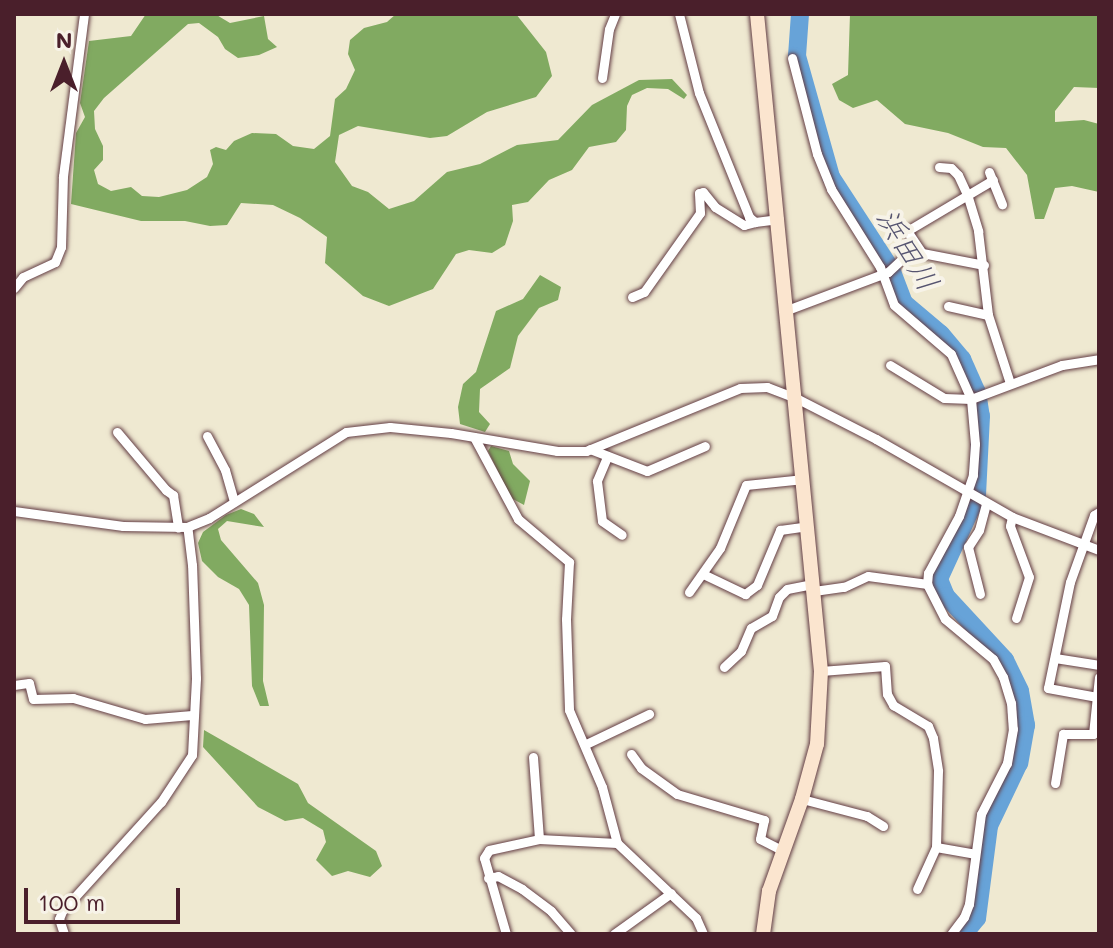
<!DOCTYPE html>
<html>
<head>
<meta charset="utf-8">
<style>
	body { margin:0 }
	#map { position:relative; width:1113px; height:948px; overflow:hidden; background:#efe9d1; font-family:Mali,"Klee One",sans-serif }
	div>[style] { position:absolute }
	.forest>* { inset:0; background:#81aa61 }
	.river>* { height:18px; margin:-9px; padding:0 9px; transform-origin:9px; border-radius:9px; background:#67a3d8 }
	.roads { filter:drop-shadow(0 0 2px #633d44) drop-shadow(0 0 2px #633d44) }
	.street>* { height:9px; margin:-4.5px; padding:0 4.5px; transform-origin:4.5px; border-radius:4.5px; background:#fff }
	.secondary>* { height:14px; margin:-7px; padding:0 7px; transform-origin:7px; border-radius:7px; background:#fbe5cf }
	span { translate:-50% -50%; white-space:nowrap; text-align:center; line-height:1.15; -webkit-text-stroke:8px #f7f3e8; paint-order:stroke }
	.water-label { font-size:30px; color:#565470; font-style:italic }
	.frame { position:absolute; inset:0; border:16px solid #4a1f2b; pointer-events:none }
	.north { position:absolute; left:24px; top:24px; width:80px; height:80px; -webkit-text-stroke:6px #f7f3e8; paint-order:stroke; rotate:0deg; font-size:22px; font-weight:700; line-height:32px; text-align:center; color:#4a1f2b }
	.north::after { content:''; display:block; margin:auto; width:28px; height:36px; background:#4a1f2b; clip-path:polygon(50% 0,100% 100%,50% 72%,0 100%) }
	.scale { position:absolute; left:24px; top:888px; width:156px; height:36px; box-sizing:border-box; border:4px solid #4a1f2b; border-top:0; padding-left:10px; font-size:24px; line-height:28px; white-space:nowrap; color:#4a1f2b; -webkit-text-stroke:6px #f7f3e8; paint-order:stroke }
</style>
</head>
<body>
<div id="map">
	<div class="forest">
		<div style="clip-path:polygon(146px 14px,215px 14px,230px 23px,264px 16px,268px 39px,277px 47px,259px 55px,238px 58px,225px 49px,218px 37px,199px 23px,188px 24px,104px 98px,94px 111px,95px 129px,103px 146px,103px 160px,94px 170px,98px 184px,111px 191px,131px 187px,142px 196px,159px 197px,187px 190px,207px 177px,213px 164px,210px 150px,216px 147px,226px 150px,234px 141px,252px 133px,276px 134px,293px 146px,314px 149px,330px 136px,335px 99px,346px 89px,355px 70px,348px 54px,350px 40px,364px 28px,387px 22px,396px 14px,516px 14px,546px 52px,552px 76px,536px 97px,487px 112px,447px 136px,430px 138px,358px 126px,339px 135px,335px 162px,352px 186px,368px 192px,389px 209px,414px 201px,447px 172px,480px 164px,517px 145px,558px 140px,592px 105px,639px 80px,672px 79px,687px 95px,684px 99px,668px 89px,647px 88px,632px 95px,627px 106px,626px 130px,616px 142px,589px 147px,572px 170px,549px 180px,528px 202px,512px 205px,513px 221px,505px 245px,492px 253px,469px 250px,456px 254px,433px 289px,389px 306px,363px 296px,325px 263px,327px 237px,300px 218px,273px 205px,241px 203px,227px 225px,210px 226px,185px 221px,141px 221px,71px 204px,76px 133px,85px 117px,80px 103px,89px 41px,131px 36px)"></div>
		<div style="clip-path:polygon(850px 14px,1099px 14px,1099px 88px,1074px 87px,1055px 111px,1055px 122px,1084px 120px,1099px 124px,1099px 192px,1072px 186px,1055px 188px,1044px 219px,1035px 219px,1027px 175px,1006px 148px,983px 147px,948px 133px,905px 124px,877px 100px,853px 108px,839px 100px,832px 84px,848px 75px)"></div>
		<div style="clip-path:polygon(540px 275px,561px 287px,558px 300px,539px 308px,518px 336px,510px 368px,480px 389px,479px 412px,490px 424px,485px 432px,460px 424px,458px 407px,463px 384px,476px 372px,496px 311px,523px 299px)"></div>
		<div style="clip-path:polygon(491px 446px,509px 451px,513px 464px,530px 481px,524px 505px,511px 498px,488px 451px)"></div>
		<div style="clip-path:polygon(241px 509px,254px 514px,264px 527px,227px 521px,218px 529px,221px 540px,258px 583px,264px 605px,263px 681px,269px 706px,260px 706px,252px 686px,249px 605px,239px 589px,218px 577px,202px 561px,198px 543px,203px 532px,226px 515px)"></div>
		<div style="clip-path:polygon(204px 730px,298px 784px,308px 803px,376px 851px,382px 866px,370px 877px,348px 871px,332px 876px,316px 860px,326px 842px,323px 830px,303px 818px,285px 821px,258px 807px,203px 747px)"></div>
	</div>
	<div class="river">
		<div style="left:800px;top:14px;width:42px;rotate:94.1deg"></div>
		<div style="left:797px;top:56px;width:126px;rotate:74.3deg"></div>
		<div style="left:831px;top:177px;width:110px;rotate:56.9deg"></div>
		<div style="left:891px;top:269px;width:36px;rotate:69deg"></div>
		<div style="left:904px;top:303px;width:48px;rotate:40deg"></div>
		<div style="left:941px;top:334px;width:33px;rotate:50deg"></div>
		<div style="left:962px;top:359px;width:36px;rotate:66deg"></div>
		<div style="left:977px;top:392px;width:24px;rotate:81deg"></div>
		<div style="left:981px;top:416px;width:80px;rotate:92.9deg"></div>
		<div style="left:977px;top:496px;width:91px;rotate:114.6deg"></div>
		<div style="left:939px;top:579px;width:18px;rotate:68deg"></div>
		<div style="left:946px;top:596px;width:87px;rotate:47.3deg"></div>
		<div style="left:1005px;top:660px;width:34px;rotate:64deg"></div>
		<div style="left:1020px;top:691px;width:35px;rotate:80deg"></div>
		<div style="left:1026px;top:725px;width:39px;rotate:100deg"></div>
		<div style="left:1019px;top:763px;width:70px;rotate:115.5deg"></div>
		<div style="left:989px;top:826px;width:93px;rotate:97.4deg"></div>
		<div style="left:977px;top:918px;width:21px;rotate:129deg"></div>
	</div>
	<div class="roads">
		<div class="street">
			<div style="left:679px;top:14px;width:81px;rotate:75.8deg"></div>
			<div style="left:699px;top:93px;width:134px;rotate:68deg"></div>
			<div style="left:749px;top:217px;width:8px;rotate:40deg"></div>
			<div style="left:755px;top:222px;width:24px;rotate:-7deg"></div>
			<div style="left:792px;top:58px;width:99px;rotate:75.4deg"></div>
			<div style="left:817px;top:154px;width:38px;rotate:68deg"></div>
			<div style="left:831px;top:189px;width:92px;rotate:57.9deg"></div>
			<div style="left:880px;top:267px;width:40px;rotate:69.8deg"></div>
			<div style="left:894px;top:305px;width:75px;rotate:40.7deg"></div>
			<div style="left:951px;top:354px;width:49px;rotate:66deg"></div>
			<div style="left:971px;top:399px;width:45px;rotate:84.9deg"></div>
			<div style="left:975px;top:444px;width:31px;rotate:94deg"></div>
			<div style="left:973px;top:475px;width:43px;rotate:108.9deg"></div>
			<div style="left:959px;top:516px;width:65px;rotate:118.5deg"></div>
			<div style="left:928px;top:573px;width:11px;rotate:95deg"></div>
			<div style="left:927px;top:584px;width:39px;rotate:63deg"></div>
			<div style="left:945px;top:619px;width:62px;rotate:39.8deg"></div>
			<div style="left:993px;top:659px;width:21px;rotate:61deg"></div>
			<div style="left:1003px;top:677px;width:27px;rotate:73deg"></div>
			<div style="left:1011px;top:703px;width:26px;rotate:86deg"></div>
			<div style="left:1013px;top:729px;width:35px;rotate:100deg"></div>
			<div style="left:1007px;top:763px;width:57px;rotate:117deg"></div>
			<div style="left:981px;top:814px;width:91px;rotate:97.6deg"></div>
			<div style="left:969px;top:904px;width:14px;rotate:111deg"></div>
			<div style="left:964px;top:917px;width:21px;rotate:127deg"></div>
			<div style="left:602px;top:78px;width:49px;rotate:-81.9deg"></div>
			<div style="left:609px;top:29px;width:16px;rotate:-68deg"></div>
			<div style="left:939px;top:167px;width:12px;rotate:5deg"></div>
			<div style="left:951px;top:168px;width:10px;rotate:45deg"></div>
			<div style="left:958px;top:175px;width:21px;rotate:65deg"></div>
			<div style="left:967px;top:194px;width:39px;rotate:73deg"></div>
			<div style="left:978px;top:231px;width:85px;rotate:83.2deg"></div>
			<div style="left:988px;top:315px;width:71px;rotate:72.1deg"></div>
			<div style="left:989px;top:172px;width:35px;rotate:68deg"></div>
			<div style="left:984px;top:265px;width:63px;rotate:-169deg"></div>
			<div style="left:922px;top:253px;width:27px;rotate:-124deg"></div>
			<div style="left:907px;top:231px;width:100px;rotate:-30.7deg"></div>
			<div style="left:14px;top:288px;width:14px;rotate:-51deg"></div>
			<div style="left:23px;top:277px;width:35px;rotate:-25deg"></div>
			<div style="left:55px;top:262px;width:16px;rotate:-68deg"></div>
			<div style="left:61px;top:247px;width:71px;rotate:-88.4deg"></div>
			<div style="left:63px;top:176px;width:163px;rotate:-82.6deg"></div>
			<div style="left:632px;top:297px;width:13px;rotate:-23deg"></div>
			<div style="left:644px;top:292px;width:97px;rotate:-54.7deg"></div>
			<div style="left:700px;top:213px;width:20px;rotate:-93deg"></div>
			<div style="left:699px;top:193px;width:4px;rotate:-14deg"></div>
			<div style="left:703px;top:192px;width:19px;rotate:51deg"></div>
			<div style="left:715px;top:207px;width:34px;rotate:32deg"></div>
			<div style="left:744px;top:225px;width:11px;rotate:-15deg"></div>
			<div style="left:948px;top:306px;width:41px;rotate:12.7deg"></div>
			<div style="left:787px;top:310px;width:108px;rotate:-20.6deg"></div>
			<div style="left:888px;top:272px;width:37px;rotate:-43deg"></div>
			<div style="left:890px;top:365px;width:63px;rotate:31.4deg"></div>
			<div style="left:944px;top:398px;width:27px;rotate:2deg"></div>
			<div style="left:971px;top:399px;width:97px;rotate:-20.5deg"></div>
			<div style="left:1062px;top:365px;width:37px;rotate:-9deg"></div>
			<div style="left:117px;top:432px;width:76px;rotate:49.8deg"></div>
			<div style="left:166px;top:490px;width:9px;rotate:36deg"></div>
			<div style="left:173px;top:495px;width:33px;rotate:81deg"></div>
			<div style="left:207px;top:436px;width:38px;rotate:62deg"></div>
			<div style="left:225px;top:470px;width:33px;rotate:74deg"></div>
			<div style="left:474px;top:437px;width:93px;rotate:61.8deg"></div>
			<div style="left:518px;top:519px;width:67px;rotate:40.1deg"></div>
			<div style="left:569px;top:562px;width:57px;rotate:93deg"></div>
			<div style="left:566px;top:619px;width:91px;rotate:88.1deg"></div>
			<div style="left:569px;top:710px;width:84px;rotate:66.8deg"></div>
			<div style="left:602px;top:787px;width:58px;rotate:75deg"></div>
			<div style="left:617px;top:843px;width:109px;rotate:43.5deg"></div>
			<div style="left:696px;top:918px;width:17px;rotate:66deg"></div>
			<div style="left:590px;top:449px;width:61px;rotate:21.1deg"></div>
			<div style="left:647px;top:471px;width:63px;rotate:-23.3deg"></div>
			<div style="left:607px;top:457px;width:26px;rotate:113deg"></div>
			<div style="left:597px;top:481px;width:40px;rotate:82.9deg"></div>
			<div style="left:602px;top:521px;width:24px;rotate:35deg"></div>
			<div style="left:14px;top:511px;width:110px;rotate:7.8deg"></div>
			<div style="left:123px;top:526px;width:64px;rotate:0.9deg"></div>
			<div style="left:187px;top:527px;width:24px;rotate:-22deg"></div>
			<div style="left:209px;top:518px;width:162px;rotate:-32.1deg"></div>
			<div style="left:346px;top:432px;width:44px;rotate:-6.5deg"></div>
			<div style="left:390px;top:427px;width:61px;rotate:5.6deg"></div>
			<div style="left:451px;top:433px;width:108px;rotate:9.6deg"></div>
			<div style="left:557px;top:451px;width:29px"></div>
			<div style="left:586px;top:451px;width:166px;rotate:-22.2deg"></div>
			<div style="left:740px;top:388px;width:27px;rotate:-2deg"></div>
			<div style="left:767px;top:387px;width:31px;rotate:21deg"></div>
			<div style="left:796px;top:398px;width:90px;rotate:27.1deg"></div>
			<div style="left:876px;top:439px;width:157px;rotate:29.8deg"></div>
			<div style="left:1012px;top:517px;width:93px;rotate:20.8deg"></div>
			<div style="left:1012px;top:517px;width:9px;rotate:103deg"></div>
			<div style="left:1010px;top:526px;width:54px;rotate:69.6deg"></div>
			<div style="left:1029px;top:577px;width:43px;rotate:107.6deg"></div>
			<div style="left:703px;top:574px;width:47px;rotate:25.5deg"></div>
			<div style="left:745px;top:594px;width:15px;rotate:-37deg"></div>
			<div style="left:757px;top:585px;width:60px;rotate:-67.3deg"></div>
			<div style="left:780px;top:530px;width:28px;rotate:-8deg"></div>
			<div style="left:814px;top:591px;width:30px;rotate:-8deg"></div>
			<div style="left:844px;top:587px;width:26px;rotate:-25deg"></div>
			<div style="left:868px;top:576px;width:60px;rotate:7.7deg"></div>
			<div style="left:689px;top:592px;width:54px;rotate:-54.8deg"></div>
			<div style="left:720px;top:548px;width:68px;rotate:-67.6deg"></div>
			<div style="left:746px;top:485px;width:58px;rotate:-5.9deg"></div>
			<div style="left:980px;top:594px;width:49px;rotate:-104.3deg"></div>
			<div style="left:968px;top:547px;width:20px;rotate:-57deg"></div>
			<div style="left:979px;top:530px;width:28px;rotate:-75deg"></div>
			<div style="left:1055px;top:658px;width:45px;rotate:9deg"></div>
			<div style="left:724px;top:667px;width:23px;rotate:-43deg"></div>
			<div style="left:741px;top:651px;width:25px;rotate:-67deg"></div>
			<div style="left:751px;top:628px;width:24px;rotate:-30deg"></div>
			<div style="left:772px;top:616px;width:20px;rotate:-70deg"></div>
			<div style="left:779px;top:597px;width:11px;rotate:-45deg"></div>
			<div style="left:787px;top:589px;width:26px;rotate:-11deg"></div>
			<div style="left:821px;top:671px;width:64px;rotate:-4.5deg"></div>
			<div style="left:885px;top:666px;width:28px;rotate:86deg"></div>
			<div style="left:887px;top:694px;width:13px;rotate:61deg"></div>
			<div style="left:893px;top:705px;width:41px;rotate:31deg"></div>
			<div style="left:928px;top:726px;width:13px;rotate:67deg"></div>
			<div style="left:933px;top:738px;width:33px;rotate:81deg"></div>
			<div style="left:938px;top:771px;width:76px;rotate:91.5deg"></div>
			<div style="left:936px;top:847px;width:46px;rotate:114.3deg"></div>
			<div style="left:14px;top:685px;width:15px;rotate:-8deg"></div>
			<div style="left:29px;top:683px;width:16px;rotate:76deg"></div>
			<div style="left:33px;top:699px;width:40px;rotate:-1.4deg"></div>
			<div style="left:73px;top:698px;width:75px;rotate:16.3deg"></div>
			<div style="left:145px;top:719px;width:47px;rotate:-4.9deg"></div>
			<div style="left:1097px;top:697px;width:50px;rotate:-169.6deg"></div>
			<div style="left:1048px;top:688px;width:108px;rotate:-78.3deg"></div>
			<div style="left:1070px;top:582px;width:71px;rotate:-70.3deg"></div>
			<div style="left:1094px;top:515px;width:6px;rotate:-31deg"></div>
			<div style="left:586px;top:744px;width:70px;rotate:-25.5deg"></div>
			<div style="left:631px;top:754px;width:17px;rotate:54deg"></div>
			<div style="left:641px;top:768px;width:44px;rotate:35.8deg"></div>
			<div style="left:677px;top:794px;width:91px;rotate:16.6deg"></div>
			<div style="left:764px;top:820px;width:19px;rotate:102deg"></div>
			<div style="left:760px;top:839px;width:27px;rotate:27deg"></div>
			<div style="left:533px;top:757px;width:82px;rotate:85.8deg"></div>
			<div style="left:1055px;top:783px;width:50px;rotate:-80.7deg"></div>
			<div style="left:1063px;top:734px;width:30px"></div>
			<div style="left:1093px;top:734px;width:57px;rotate:-84deg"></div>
			<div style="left:802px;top:799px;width:67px;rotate:14.7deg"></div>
			<div style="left:867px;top:816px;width:19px;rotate:32deg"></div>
			<div style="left:936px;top:847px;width:39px;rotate:10deg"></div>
			<div style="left:488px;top:878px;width:10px;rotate:-11deg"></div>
			<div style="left:498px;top:876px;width:27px;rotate:28deg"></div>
			<div style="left:522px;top:889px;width:36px;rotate:37deg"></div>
			<div style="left:551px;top:911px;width:30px;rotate:49deg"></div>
			<div style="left:64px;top:934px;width:16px;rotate:-108deg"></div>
			<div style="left:59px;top:919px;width:9px;rotate:-69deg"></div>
			<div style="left:62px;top:911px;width:147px;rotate:-47.8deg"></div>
			<div style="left:161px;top:802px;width:56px;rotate:-56.6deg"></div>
			<div style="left:192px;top:755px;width:77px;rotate:-87deg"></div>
			<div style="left:196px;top:678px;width:113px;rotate:-92deg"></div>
			<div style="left:192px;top:565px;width:38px;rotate:-97deg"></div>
			<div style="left:506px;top:934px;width:79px;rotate:-106.1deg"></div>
			<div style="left:484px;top:858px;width:9px;rotate:-58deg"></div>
			<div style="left:489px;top:850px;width:51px;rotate:-12.4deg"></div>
			<div style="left:539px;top:839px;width:78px;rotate:2.9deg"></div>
			<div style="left:614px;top:934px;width:70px;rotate:-35.7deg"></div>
		</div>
		<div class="secondary">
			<div style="left:757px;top:14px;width:660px;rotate:84.44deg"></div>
			<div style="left:821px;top:671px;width:73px;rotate:93.1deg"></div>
			<div style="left:817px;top:744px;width:57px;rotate:105.3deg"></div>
			<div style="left:802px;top:799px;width:98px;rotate:109.7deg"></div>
			<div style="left:769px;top:891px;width:43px;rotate:97.9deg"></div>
		</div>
	</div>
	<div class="water-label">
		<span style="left:909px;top:249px;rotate:59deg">浜田川</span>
	</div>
	<div class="frame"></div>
	<div class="north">N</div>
	<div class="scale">100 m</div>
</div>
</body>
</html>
